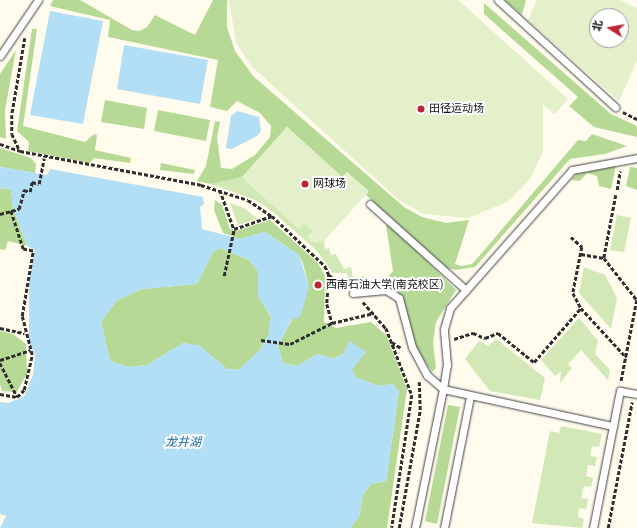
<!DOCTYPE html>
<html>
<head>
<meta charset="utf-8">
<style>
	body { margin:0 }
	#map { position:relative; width:637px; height:528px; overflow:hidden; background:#fffbed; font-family:"Source Serif 4","Noto Sans SC",serif }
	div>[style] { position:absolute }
	.green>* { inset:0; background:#d2e9b7 }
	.forest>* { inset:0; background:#b6da96 }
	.pitch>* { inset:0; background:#e4f0c9 }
	.water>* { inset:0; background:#b2def6 }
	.path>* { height:2.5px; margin-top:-1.25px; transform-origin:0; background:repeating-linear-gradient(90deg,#2f2f2f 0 4px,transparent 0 6px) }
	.roads { filter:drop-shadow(0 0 1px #404040) drop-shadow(0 0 1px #404040) }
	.service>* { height:7px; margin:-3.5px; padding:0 3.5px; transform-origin:3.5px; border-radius:3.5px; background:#fff }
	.dots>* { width:11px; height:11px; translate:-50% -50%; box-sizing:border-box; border:2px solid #fff; border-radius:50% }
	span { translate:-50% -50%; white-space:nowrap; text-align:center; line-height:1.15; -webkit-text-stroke:4px #fff; paint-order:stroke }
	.poi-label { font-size:11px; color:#0d0d0d }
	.left { translate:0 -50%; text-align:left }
	.water-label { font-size:12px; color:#16679f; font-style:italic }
	.north { position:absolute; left:589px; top:8px; width:40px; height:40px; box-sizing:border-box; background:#fff; border:1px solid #9e9e9e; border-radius:50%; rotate:281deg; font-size:11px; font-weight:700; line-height:16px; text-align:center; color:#0d0d0d }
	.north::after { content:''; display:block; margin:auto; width:14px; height:18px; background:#bd2530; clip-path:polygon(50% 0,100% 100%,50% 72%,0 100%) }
</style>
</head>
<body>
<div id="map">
	<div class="green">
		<div style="clip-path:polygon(242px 177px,299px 229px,304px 223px,313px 231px,308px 237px,313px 242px,324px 241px,325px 249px,329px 248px,331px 255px,336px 254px,344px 269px,351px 267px,353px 278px,365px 276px,359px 283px,348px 279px,347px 273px,333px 273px,316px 250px,272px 211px,255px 200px,211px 184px)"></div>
		<div style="clip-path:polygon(230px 203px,244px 208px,258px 219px,238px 225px)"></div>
		<div style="clip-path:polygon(617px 215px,631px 218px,624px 252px,610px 250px)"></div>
		<div style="clip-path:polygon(584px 267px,605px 275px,617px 298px,611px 329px,579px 293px)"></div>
		<div style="clip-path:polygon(579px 318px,598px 341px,595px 354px,610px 370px,608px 380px,581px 350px,568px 364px,572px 368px,560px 383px,561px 371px,555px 376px,541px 360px)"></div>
		<div style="clip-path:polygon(496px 339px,545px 378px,540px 400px,490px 391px,465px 359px,479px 341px,488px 346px)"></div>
		<div style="clip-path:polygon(561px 426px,602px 434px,599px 447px,592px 446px,590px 456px,597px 457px,595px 466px,588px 465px,586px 476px,593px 478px,591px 487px,584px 486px,581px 498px,588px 499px,586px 509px,579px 508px,578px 517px,584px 519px,582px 528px,532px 523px,550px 431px,559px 433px)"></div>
	</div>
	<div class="forest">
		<div style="clip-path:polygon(53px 0,80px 0,132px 30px,139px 31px,147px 27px,155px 15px,195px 35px,213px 0,227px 0,227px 27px,235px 51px,253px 76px,404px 207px,422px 217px,446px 223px,469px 220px,455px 264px,461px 266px,472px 264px,480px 255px,578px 140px,586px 141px,592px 134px,627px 146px,605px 154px,570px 159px,475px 267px,456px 270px,447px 268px,366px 195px,368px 192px,347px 172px,342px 177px,287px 127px,242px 177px,211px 184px,197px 181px,206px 166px,215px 121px,220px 122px,217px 137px,221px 168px,232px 169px,255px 155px,270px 137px,271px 126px,260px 113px,237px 101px,227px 111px,210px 107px,218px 60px,108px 37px,110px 20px,50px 6px)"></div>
		<div style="clip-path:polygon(505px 0,526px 0,522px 15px)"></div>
		<div style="clip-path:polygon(484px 3px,611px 114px,637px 126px,637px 137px,594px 127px,569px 106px,578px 97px,484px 14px)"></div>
		<div style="clip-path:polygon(32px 29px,37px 29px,23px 126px,85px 142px,94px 134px,97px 135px,95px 150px,131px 158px,130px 163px,94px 158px,90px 163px,28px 151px,29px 142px,17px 131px)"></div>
		<div style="clip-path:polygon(16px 50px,5px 110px,6px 139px,0 137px,0 74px)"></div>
		<div style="clip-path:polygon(105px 100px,147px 108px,144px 129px,101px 122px)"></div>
		<div style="clip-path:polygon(158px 110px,210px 120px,206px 141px,154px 131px)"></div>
		<div style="clip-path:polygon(0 148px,31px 158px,36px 164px,35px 173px,0 167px)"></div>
		<div style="clip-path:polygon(161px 163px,195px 170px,194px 174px,160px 170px)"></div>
		<div style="clip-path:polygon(616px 165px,611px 189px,599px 186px,597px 176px,587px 173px,580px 181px,571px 180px,577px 174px)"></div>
		<div style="clip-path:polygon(630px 167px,637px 168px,637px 190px,626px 186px)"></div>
		<div style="clip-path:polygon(0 188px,11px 190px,13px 208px,27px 246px,8px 241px,5px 250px,0 249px)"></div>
		<div style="clip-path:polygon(215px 200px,222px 205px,230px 229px,236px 231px,270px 220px,318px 263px,325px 276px,324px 322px,336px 328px,371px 322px,386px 335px,407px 389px,387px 528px,350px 528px,359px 517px,363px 494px,371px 484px,386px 481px,399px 391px,392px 384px,378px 386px,356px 377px,352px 370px,350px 342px,343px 354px,334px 359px,317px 354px,297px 366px,283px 363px,278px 346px,309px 287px,303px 264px,299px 255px,265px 232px,240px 239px,223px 233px,214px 210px)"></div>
		<div style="clip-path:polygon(386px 225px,392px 226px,456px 290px,436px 322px,433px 342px,436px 368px,432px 372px,417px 350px,399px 292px,374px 286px,377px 282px,381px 285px,393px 271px)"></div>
		<div style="clip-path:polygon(220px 248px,249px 260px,258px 271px,258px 296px,271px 317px,269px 334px,260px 350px,239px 370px,227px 369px,200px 346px,183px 343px,147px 365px,128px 367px,110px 361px,101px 322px,116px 301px,142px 289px,197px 284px,213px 252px)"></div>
		<div style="clip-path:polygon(0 331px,13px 334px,26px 344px,27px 373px,17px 392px,2px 391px,0 384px)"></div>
		<div style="clip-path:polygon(448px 405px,460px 407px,437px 524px,425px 521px)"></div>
	</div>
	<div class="pitch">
		<div style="clip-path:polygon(229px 0,458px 0,568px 99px,555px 114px,543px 105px,543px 151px,530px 179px,509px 201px,468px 218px,424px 214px,399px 200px,251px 66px,236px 42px)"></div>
		<div style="clip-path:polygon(evenodd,537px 0,620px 0,637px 8px,637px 61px,619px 101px,528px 20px,537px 0,597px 16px,621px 16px,621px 40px,597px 40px,597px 16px)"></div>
		<div style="clip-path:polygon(287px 127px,342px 177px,347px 172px,369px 191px,324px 241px,312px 242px,307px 237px,313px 231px,304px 224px,299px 229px,242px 177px)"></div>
	</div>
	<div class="water">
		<div style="clip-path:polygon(50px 11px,103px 21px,83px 124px,30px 115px)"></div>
		<div style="clip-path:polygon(124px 45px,208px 60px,200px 104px,117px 89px)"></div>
		<div style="clip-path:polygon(237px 111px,259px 117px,261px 131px,257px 136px,232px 149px,226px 148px,231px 116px)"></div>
		<div style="clip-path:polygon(evenodd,0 167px,47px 175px,50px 169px,203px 197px,204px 204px,200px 207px,202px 229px,240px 239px,265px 232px,299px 255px,309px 287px,300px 317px,291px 320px,278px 346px,283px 363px,297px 366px,317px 354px,334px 359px,343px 354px,350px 341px,366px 352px,352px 370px,356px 377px,378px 386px,392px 384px,399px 391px,386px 481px,371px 484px,363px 494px,359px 517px,350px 528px,0 528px,6px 516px,0 514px,0 402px,8px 403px,24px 397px,33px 375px,35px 354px,29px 343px,29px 282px,35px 250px,27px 246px,13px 208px,11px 190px,0 188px,0 167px,220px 248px,249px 260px,258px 271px,258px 296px,271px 317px,269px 334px,260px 350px,238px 370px,227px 369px,200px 346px,183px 343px,147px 365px,128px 367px,110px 361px,101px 322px,116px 301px,142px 289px,197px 284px,213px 252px,220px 248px)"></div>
	</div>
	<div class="path">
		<div style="left:25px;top:38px;width:78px;rotate:99.6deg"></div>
		<div style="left:12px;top:115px;width:19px;rotate:90deg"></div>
		<div style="left:12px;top:134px;width:19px;rotate:65deg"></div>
		<div style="left:20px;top:151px;width:184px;rotate:10.6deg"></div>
		<div style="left:201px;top:185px;width:49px;rotate:17.7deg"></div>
		<div style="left:248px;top:200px;width:29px;rotate:34deg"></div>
		<div style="left:272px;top:216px;width:73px;rotate:43.3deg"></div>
		<div style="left:325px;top:266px;width:10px;rotate:66deg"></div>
		<div style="left:329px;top:275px;width:29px;rotate:94deg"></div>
		<div style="left:327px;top:304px;width:20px;rotate:75deg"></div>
		<div style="left:332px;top:323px;width:43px;rotate:-13.4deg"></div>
		<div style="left:623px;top:112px;width:16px;rotate:27deg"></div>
		<div style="left:0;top:144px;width:21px;rotate:19deg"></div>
		<div style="left:220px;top:190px;width:41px;rotate:70.3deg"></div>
		<div style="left:234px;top:229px;width:40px;rotate:-18.9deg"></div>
		<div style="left:617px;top:190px;width:19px;rotate:-81deg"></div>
		<div style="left:616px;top:195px;width:64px;rotate:100.8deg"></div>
		<div style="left:604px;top:258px;width:53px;rotate:51.8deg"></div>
		<div style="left:637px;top:300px;width:84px;rotate:101deg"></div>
		<div style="left:0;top:214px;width:20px;rotate:-15deg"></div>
		<div style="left:19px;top:209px;width:20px;rotate:-75deg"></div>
		<div style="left:24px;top:190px;width:6px;rotate:18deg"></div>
		<div style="left:30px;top:192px;width:10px;rotate:-79deg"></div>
		<div style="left:32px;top:182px;width:7px;rotate:16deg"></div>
		<div style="left:39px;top:184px;width:26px;rotate:-79deg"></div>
		<div style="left:571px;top:237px;width:15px;rotate:42deg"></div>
		<div style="left:582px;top:247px;width:47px;rotate:101.1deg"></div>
		<div style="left:573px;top:293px;width:17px;rotate:62deg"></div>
		<div style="left:581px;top:254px;width:23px;rotate:10deg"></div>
		<div style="left:329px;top:275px;width:20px;rotate:37deg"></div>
		<div style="left:224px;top:276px;width:48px;rotate:-78deg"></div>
		<div style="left:363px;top:302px;width:35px;rotate:49deg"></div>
		<div style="left:386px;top:328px;width:72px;rotate:68.8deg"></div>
		<div style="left:412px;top:395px;width:134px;rotate:98.6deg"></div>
		<div style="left:0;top:328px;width:25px;rotate:12deg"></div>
		<div style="left:454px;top:339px;width:20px;rotate:-18deg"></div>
		<div style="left:473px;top:333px;width:13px;rotate:23deg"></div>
		<div style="left:485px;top:338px;width:14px;rotate:-21deg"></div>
		<div style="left:498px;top:333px;width:46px;rotate:38.9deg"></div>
		<div style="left:534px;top:362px;width:72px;rotate:-49deg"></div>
		<div style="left:581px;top:308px;width:67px;rotate:47.4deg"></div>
		<div style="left:261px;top:340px;width:29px;rotate:8deg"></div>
		<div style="left:290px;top:344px;width:47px;rotate:-26.6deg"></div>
		<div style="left:392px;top:342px;width:11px;rotate:34deg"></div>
		<div style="left:0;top:360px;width:32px;rotate:-18deg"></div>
		<div style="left:0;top:363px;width:38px;rotate:63deg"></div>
		<div style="left:0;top:394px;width:17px;rotate:10deg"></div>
		<div style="left:17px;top:397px;width:10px;rotate:-45deg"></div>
		<div style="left:24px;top:390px;width:36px;rotate:-77deg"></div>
		<div style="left:32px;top:355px;width:40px;rotate:-104.4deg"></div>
		<div style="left:22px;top:316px;width:66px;rotate:-80.4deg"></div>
		<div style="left:33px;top:251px;width:10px;rotate:-169deg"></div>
		<div style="left:23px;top:249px;width:40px;rotate:-108deg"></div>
		<div style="left:399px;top:528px;width:120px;rotate:-79.9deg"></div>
		<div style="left:420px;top:410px;width:28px;rotate:-92deg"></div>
		<div style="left:608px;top:528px;width:128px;rotate:-79.2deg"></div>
	</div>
	<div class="roads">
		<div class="service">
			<div style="left:498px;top:0;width:159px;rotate:42.4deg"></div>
			<div style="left:0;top:56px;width:68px;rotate:-55.8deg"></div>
			<div style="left:370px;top:204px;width:129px;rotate:41.9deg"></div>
			<div style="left:353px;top:293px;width:33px;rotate:-5deg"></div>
			<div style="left:386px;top:290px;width:15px;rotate:32deg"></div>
			<div style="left:399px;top:298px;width:51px;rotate:75.1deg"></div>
			<div style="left:412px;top:347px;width:32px;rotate:62deg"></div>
			<div style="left:427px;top:375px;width:21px;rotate:41deg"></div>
			<div style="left:443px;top:389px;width:174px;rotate:12.3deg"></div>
			<div style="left:415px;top:528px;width:142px;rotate:-78.6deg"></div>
			<div style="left:443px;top:389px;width:24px;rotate:-81deg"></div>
			<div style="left:447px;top:365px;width:36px;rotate:-95deg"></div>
			<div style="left:444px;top:329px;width:22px;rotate:-74deg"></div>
			<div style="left:450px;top:308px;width:184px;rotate:-48.5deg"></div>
			<div style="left:572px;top:170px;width:66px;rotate:-10.5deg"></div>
			<div style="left:444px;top:528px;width:134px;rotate:-78.8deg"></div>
			<div style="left:593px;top:528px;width:140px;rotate:-78.9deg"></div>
			<div style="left:620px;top:391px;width:17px;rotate:10deg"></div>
		</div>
	</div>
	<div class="dots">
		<div style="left:421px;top:109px;background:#bd2530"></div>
		<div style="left:305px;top:184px;background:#bd2530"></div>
		<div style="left:318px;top:285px;background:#bd2530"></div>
	</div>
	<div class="poi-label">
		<span class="left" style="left:429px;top:109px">田径运动场</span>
		<span class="left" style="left:313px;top:184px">网球场</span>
		<span class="left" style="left:326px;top:285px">西南石油大学(南充校区)</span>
	</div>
	<div class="water-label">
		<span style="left:183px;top:443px">龙井湖</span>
	</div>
	<div class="north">北</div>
</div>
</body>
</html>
